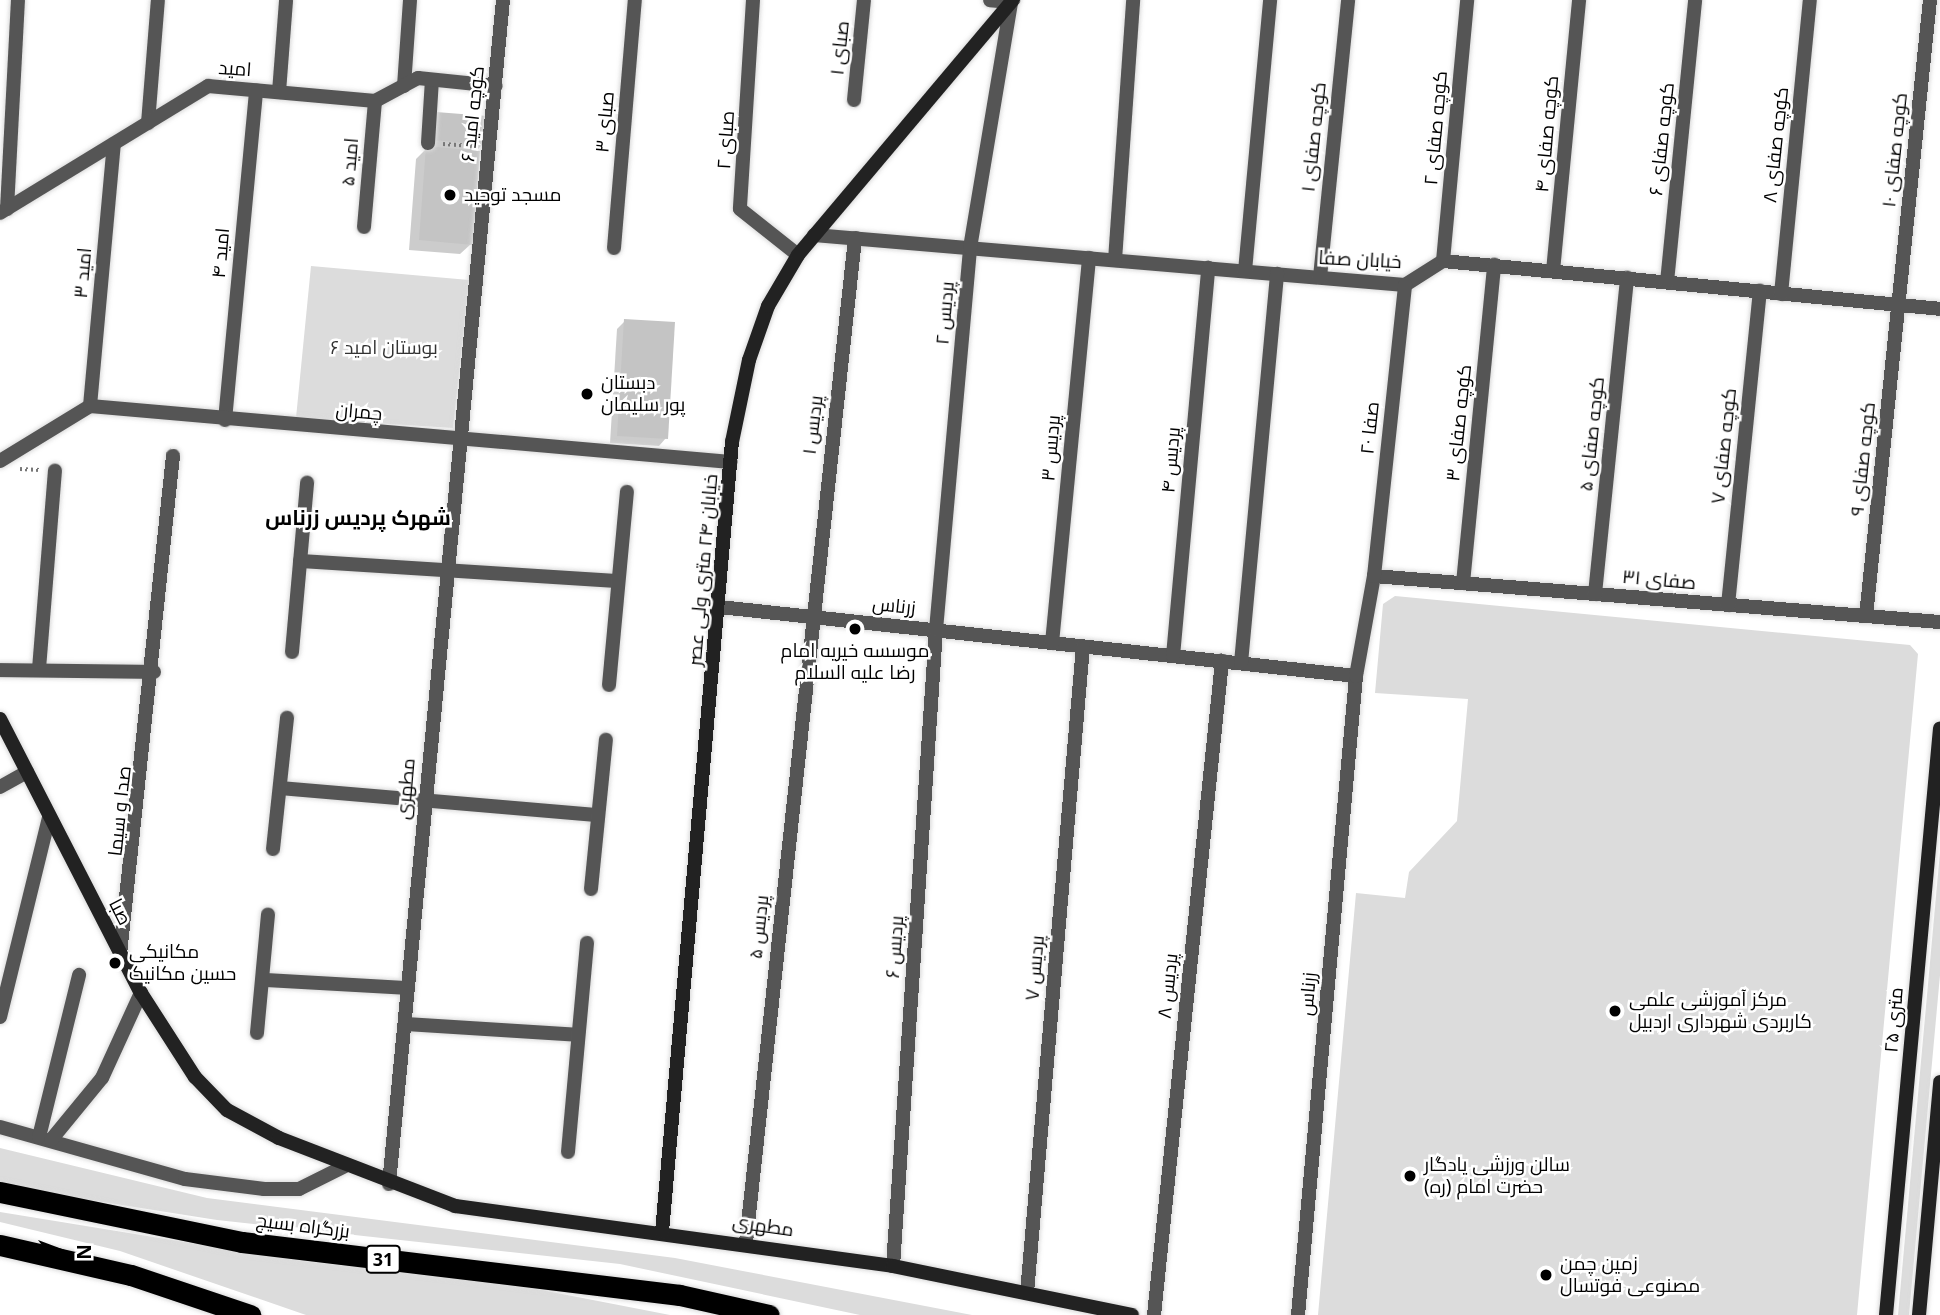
<!DOCTYPE html>
<html>
<head>
<meta charset="utf-8">
<style>
	body { margin:0 }
	#map { position:relative; width:1940px; height:1315px; overflow:hidden; background:#fff; font-family:"Noto Sans",Cairo,sans-serif }
	div>[style] { position:absolute }
	.green>* { inset:0; background:#dcdcdc }
	.shadow>* { inset:0; background:#0003 }
	.building>* { inset:0; background:#c4c4c4 }
	.path>* { height:3.5px; margin-top:-1.75px; transform-origin:0; background:repeating-linear-gradient(90deg,#777 0 2px,transparent 0 5.5px) }
	.roads { filter:drop-shadow(0 0 2px #dbdbdb) drop-shadow(0 0 2px #dbdbdb) }
	.street>* { height:14px; margin:-7px; padding:0 7px; transform-origin:7px; border-radius:7px; background:#555 }
	.secondary>* { height:14px; margin:-7px; padding:0 7px; transform-origin:7px; border-radius:7px; background:#222 }
	.highway>* { height:21px; margin:-10.5px; padding:0 10.5px; transform-origin:10.5px; border-radius:10.5px; background:#000 }
	.dots>* { width:19px; height:19px; translate:-50% -50%; box-sizing:border-box; border:4px solid #fff; border-radius:50% }
	span { translate:-50% -50%; white-space:nowrap; text-align:center; line-height:1.15; -webkit-text-stroke:5px #fff; paint-order:stroke }
	.shield-label span { padding:2px 5px; background:#fff; border:2px solid; border-radius:5px; -webkit-text-stroke-width:0 }
	.shield-label { font-size:18px; color:#000; font-weight:700 }
	.street-label { font-size:19px; color:#000 }
	.poi-label { font-size:19px; color:#000 }
	.left { translate:0 -50%; text-align:left }
	.park-label { font-size:19px; color:#333 }
	.neighbourhood-label { font-size:21px; color:#000; font-weight:700 }
	.north { position:absolute; left:28px; top:1217px; width:70px; height:70px; -webkit-text-stroke:5px #fff; paint-order:stroke; rotate:90deg; font-size:19px; font-weight:700; line-height:28px; text-align:center; color:#000 }
	.north::after { content:''; display:block; margin:auto; width:24px; height:32px; background:#000; clip-path:polygon(50% 0,100% 100%,50% 72%,0 100%) }
</style>
</head>
<body>
<div id="map">
	<div class="green">
		<div style="clip-path:polygon(311px 266px,469px 280px,453px 428px,296px 418px)"></div>
		<div style="clip-path:polygon(1395px 596px,1910px 645px,1918px 654px,1857px 1315px,1318px 1315px,1356px 893px,1405px 898px,1409px 872px,1457px 821px,1468px 699px,1375px 693px,1383px 604px)"></div>
		<div style="clip-path:polygon(1940px 852px,1940px 975px,1909px 1315px,1898px 1315px)"></div>
		<div style="clip-path:polygon(0 1148px,207px 1198px,675px 1258px,972px 1315px,860px 1315px,620px 1264px,217px 1220px,71px 1197px,0 1184px)"></div>
		<div style="clip-path:polygon(0 1212px,301px 1261px,506px 1283px,670px 1315px,306px 1315px,120px 1251px,0 1222px)"></div>
	</div>
	<div class="shadow">
		<div style="clip-path:polygon(432px 119px,483px 144px,475px 152px,471px 244px,460px 254px,409px 250px,416px 159px,427px 148px)"></div>
		<div style="clip-path:polygon(625px 321px,666px 438px,659px 446px,610px 443px,617px 329px)"></div>
	</div>
	<div class="building">
		<div style="clip-path:polygon(436px 112px,487px 116px,485px 145px,434px 140px)"></div>
		<div style="clip-path:polygon(426px 146px,480px 151px,473px 245px,419px 240px)"></div>
		<div style="clip-path:polygon(624px 319px,675px 322px,668px 439px,617px 436px)"></div>
	</div>
	<div class="path">
		<div style="left:443px;top:144px;width:30px;rotate:4deg"></div>
		<div style="left:20px;top:469px;width:20px;rotate:3deg"></div>
	</div>
	<div class="roads">
		<div class="street">
			<div style="left:753px;top:0;width:209px;rotate:93.6deg"></div>
			<div style="left:740px;top:209px;width:74px;rotate:38.4deg"></div>
			<div style="left:404px;top:86px;width:86px;rotate:-86deg"></div>
			<div style="left:279px;top:92px;width:92px;rotate:-85.6deg"></div>
			<div style="left:854px;top:100px;width:100px;rotate:-84.3deg"></div>
			<div style="left:148px;top:123px;width:123px;rotate:-85.4deg"></div>
			<div style="left:428px;top:143px;width:63px;rotate:-86.4deg"></div>
			<div style="left:7px;top:209px;width:209px;rotate:-87deg"></div>
			<div style="left:0;top:213px;width:244px;rotate:-31.4deg"></div>
			<div style="left:208px;top:86px;width:168px;rotate:5.1deg"></div>
			<div style="left:375px;top:101px;width:49px;rotate:-28.1deg"></div>
			<div style="left:418px;top:78px;width:78px;rotate:5.9deg"></div>
			<div style="left:364px;top:227px;width:126px;rotate:-85deg"></div>
			<div style="left:814px;top:235px;width:593px;rotate:4.84deg"></div>
			<div style="left:1405px;top:285px;width:45px;rotate:-32.3deg"></div>
			<div style="left:1443px;top:261px;width:499px;rotate:5.5deg"></div>
			<div style="left:614px;top:248px;width:249px;rotate:-85.2deg"></div>
			<div style="left:1115px;top:260px;width:261px;rotate:-86deg"></div>
			<div style="left:1443px;top:261px;width:262px;rotate:-84.7deg"></div>
			<div style="left:1245px;top:271px;width:272px;rotate:-84.7deg"></div>
			<div style="left:1553px;top:271px;width:272px;rotate:-84.5deg"></div>
			<div style="left:1320px;top:277px;width:278px;rotate:-84.2deg"></div>
			<div style="left:1667px;top:282px;width:283px;rotate:-84.3deg"></div>
			<div style="left:1781px;top:294px;width:295px;rotate:-84.4deg"></div>
			<div style="left:90px;top:406px;width:263px;rotate:-84.8deg"></div>
			<div style="left:225px;top:420px;width:331px;rotate:-84.6deg"></div>
			<div style="left:0;top:461px;width:105px;rotate:-31.4deg"></div>
			<div style="left:90px;top:406px;width:643px;rotate:4.99deg"></div>
			<div style="left:300px;top:561px;width:318px;rotate:3.6deg"></div>
			<div style="left:1374px;top:576px;width:568px;rotate:4.65deg"></div>
			<div style="left:1463px;top:583px;width:320px;rotate:-84.4deg"></div>
			<div style="left:1595px;top:594px;width:318px;rotate:-84.2deg"></div>
			<div style="left:1728px;top:605px;width:316px;rotate:-84.2deg"></div>
			<div style="left:720px;top:607px;width:640px;rotate:6.19deg"></div>
			<div style="left:1866px;top:616px;width:619px;rotate:-84.07deg"></div>
			<div style="left:1052px;top:643px;width:387px;rotate:-84.5deg"></div>
			<div style="left:292px;top:652px;width:170px;rotate:-84.9deg"></div>
			<div style="left:1173px;top:656px;width:390px;rotate:-84.8deg"></div>
			<div style="left:1241px;top:663px;width:391px;rotate:-84.7deg"></div>
			<div style="left:39px;top:669px;width:199px;rotate:-85.4deg"></div>
			<div style="left:0;top:670px;width:154px;rotate:0.7deg"></div>
			<div style="left:609px;top:685px;width:194px;rotate:-84.7deg"></div>
			<div style="left:0;top:787px;width:31px;rotate:-29deg"></div>
			<div style="left:281px;top:788px;width:318px;rotate:4.9deg"></div>
			<div style="left:273px;top:849px;width:132px;rotate:-83.9deg"></div>
			<div style="left:591px;top:889px;width:150px;rotate:-84.3deg"></div>
			<div style="left:120px;top:954px;width:501px;rotate:-83.93deg"></div>
			<div style="left:264px;top:980px;width:143px;rotate:3.2deg"></div>
			<div style="left:0;top:1017px;width:205px;rotate:-76.2deg"></div>
			<div style="left:405px;top:1024px;width:173px;rotate:3.6deg"></div>
			<div style="left:257px;top:1033px;width:119px;rotate:-84.7deg"></div>
			<div style="left:0;top:1127px;width:192px;rotate:15.7deg"></div>
			<div style="left:185px;top:1179px;width:80px;rotate:7.2deg"></div>
			<div style="left:264px;top:1189px;width:35px"></div>
			<div style="left:299px;top:1189px;width:51px;rotate:-26.6deg"></div>
			<div style="left:39px;top:1137px;width:167px;rotate:-76.1deg"></div>
			<div style="left:51px;top:1140px;width:80px;rotate:-50.6deg"></div>
			<div style="left:102px;top:1078px;width:94px;rotate:-65.4deg"></div>
			<div style="left:568px;top:1152px;width:210px;rotate:-84.8deg"></div>
			<div style="left:389px;top:1184px;width:1189px;rotate:-84.5deg"></div>
			<div style="left:746px;top:1242px;width:1010px;rotate:-83.8deg"></div>
			<div style="left:893px;top:1266px;width:637px;rotate:-86.13deg"></div>
			<div style="left:936px;top:630px;width:384px;rotate:-84.9deg"></div>
			<div style="left:970px;top:248px;width:249px;rotate:-80.5deg"></div>
			<div style="left:1011px;top:2px;width:21px;rotate:-175deg"></div>
			<div style="left:1027px;top:1293px;width:649px;rotate:-85.05deg"></div>
			<div style="left:1154px;top:1315px;width:658px;rotate:-84.06deg"></div>
			<div style="left:1298px;top:1315px;width:642px;rotate:-84.81deg"></div>
			<div style="left:1356px;top:676px;width:102px;rotate:-79.8deg"></div>
			<div style="left:1374px;top:576px;width:293px;rotate:-83.9deg"></div>
		</div>
		<div class="secondary">
			<div style="left:0;top:719px;width:308px;rotate:62.8deg"></div>
			<div style="left:141px;top:993px;width:100px;rotate:57.3deg"></div>
			<div style="left:195px;top:1077px;width:46px;rotate:45.9deg"></div>
			<div style="left:227px;top:1110px;width:59px;rotate:28.3deg"></div>
			<div style="left:279px;top:1138px;width:189px;rotate:21.1deg"></div>
			<div style="left:455px;top:1206px;width:442px;rotate:7.8deg"></div>
			<div style="left:893px;top:1266px;width:244px;rotate:11.6deg"></div>
			<div style="left:662px;top:1232px;width:793px;rotate:-84.94deg"></div>
			<div style="left:732px;top:442px;width:84px;rotate:-78.3deg"></div>
			<div style="left:749px;top:360px;width:57px;rotate:-70.6deg"></div>
			<div style="left:768px;top:306px;width:59px;rotate:-59.5deg"></div>
			<div style="left:798px;top:255px;width:334px;rotate:-49.9deg"></div>
			<div style="left:1886px;top:1315px;width:589px;rotate:-84.74deg"></div>
			<div style="left:1919px;top:1315px;width:234px;rotate:-84.8deg"></div>
		</div>
		<div class="highway">
			<div style="left:0;top:1192px;width:247px;rotate:11.7deg"></div>
			<div style="left:242px;top:1242px;width:441px;rotate:6.9deg"></div>
			<div style="left:680px;top:1295px;width:91px;rotate:12.7deg"></div>
			<div style="left:0;top:1245px;width:134px;rotate:12.9deg"></div>
			<div style="left:131px;top:1275px;width:126px;rotate:18.6deg"></div>
		</div>
	</div>
	<div class="dots">
		<div style="left:450px;top:195px;background:#000"></div>
		<div style="left:587px;top:394px;background:#000"></div>
		<div style="left:855px;top:629px;background:#000"></div>
		<div style="left:115px;top:963px;background:#000"></div>
		<div style="left:1615px;top:1011px;background:#000"></div>
		<div style="left:1410px;top:1176px;background:#000"></div>
		<div style="left:1546px;top:1275px;background:#000"></div>
	</div>
	<div class="shield-label">
		<span style="left:383px;top:1259px">31</span>
	</div>
	<div class="street-label">
		<span style="left:840px;top:48px;rotate:-84deg">صبای ۱</span>
		<span style="left:235px;top:69px;rotate:4deg">امید</span>
		<span style="left:473px;top:114px;rotate:-84deg">کوچه امید ۶</span>
		<span style="left:605px;top:122px;rotate:-85deg">صبای ۳</span>
		<span style="left:1436px;top:128px;rotate:-85deg">کوچه صفای ۲</span>
		<span style="left:1547px;top:134px;rotate:-85deg">کوچه صفای ۴</span>
		<span style="left:1314px;top:137px;rotate:-84deg">کوچه صفای ۱</span>
		<span style="left:1662px;top:139px;rotate:-84deg">کوچه صفای ۶</span>
		<span style="left:726px;top:140px;rotate:-86deg">صبای ۲</span>
		<span style="left:1776px;top:145px;rotate:-84deg">کوچه صفای ۸</span>
		<span style="left:1895px;top:150px;rotate:-84deg">کوچه صفای ۱۰</span>
		<span style="left:350px;top:162px;rotate:-85deg">امید ۵</span>
		<span style="left:221px;top:253px;rotate:-85deg">امید ۴</span>
		<span style="left:1360px;top:260px;rotate:3deg">خیابان صفا</span>
		<span style="left:83px;top:273px;rotate:-85deg">امید ۳</span>
		<span style="left:945px;top:313px;rotate:-85deg">پردیس ۲</span>
		<span style="left:359px;top:412px;rotate:5deg">چمران</span>
		<span style="left:1459px;top:423px;rotate:-84deg">کوچه صفای ۳</span>
		<span style="left:813px;top:425px;rotate:-83deg">پردیس ۱</span>
		<span style="left:1370px;top:428px;rotate:-84deg">صفا ۲۰</span>
		<span style="left:1592px;top:434px;rotate:-84deg">کوچه صفای ۵</span>
		<span style="left:1724px;top:446px;rotate:-84deg">کوچه صفای ۷</span>
		<span style="left:1051px;top:448px;rotate:-85deg">پردیس ۳</span>
		<span style="left:1863px;top:459px;rotate:-84deg">کوچه صفای ۹</span>
		<span style="left:1171px;top:460px;rotate:-85deg">پردیس ۴</span>
		<span style="left:703px;top:570px;rotate:-85deg">خیابان ۲۴ متری ولی عصر</span>
		<span style="left:1659px;top:580px;rotate:5deg">صفای ۳۱</span>
		<span style="left:894px;top:606px;rotate:6deg">زرناس</span>
		<span style="left:406px;top:789px;rotate:-85deg">مطهری</span>
		<span style="left:120px;top:811px;rotate:-84deg">صدا و سیما</span>
		<span style="left:120px;top:912px;rotate:63deg">صبا</span>
		<span style="left:759px;top:927px;rotate:-84deg">پردیس ۵</span>
		<span style="left:895px;top:947px;rotate:-86deg">پردیس ۶</span>
		<span style="left:1035px;top:968px;rotate:-85deg">پردیس ۷</span>
		<span style="left:1168px;top:986px;rotate:-84deg">پردیس ۸</span>
		<span style="left:1308px;top:994px;rotate:-85deg">زرناس</span>
		<span style="left:1894px;top:1020px;rotate:-85deg">۲۵ متری</span>
		<span style="left:303px;top:1226px;rotate:7deg">بزرگراه بسیج</span>
		<span style="left:763px;top:1226px;rotate:8deg">مطهری</span>
	</div>
	<div class="poi-label">
		<span class="left" style="left:464px;top:195px">مسجد توحید</span>
		<span class="left" style="left:601px;top:394px">دبستان<br>پور سلیمان</span>
		<span style="left:855px;top:662px">موسسه خیریه امام<br>رضا علیه السلام</span>
		<span class="left" style="left:129px;top:963px">مکانیکی<br>حسین مکانیک</span>
		<span class="left" style="left:1629px;top:1011px">مرکز آموزشی علمی<br>کاربردی شهرداری اردبیل</span>
		<span class="left" style="left:1424px;top:1176px">سالن ورزشی یادگار<br>حضرت امام (ره)</span>
		<span class="left" style="left:1560px;top:1275px">زمین چمن<br>مصنوعی فوتسال</span>
	</div>
	<div class="park-label">
		<span style="left:384px;top:348px">بوستان امید ۶</span>
	</div>
	<div class="neighbourhood-label">
		<span style="left:358px;top:517px">شهرک پردیس زرناس</span>
	</div>
	<div class="north">N</div>
</div>
</body>
</html>
